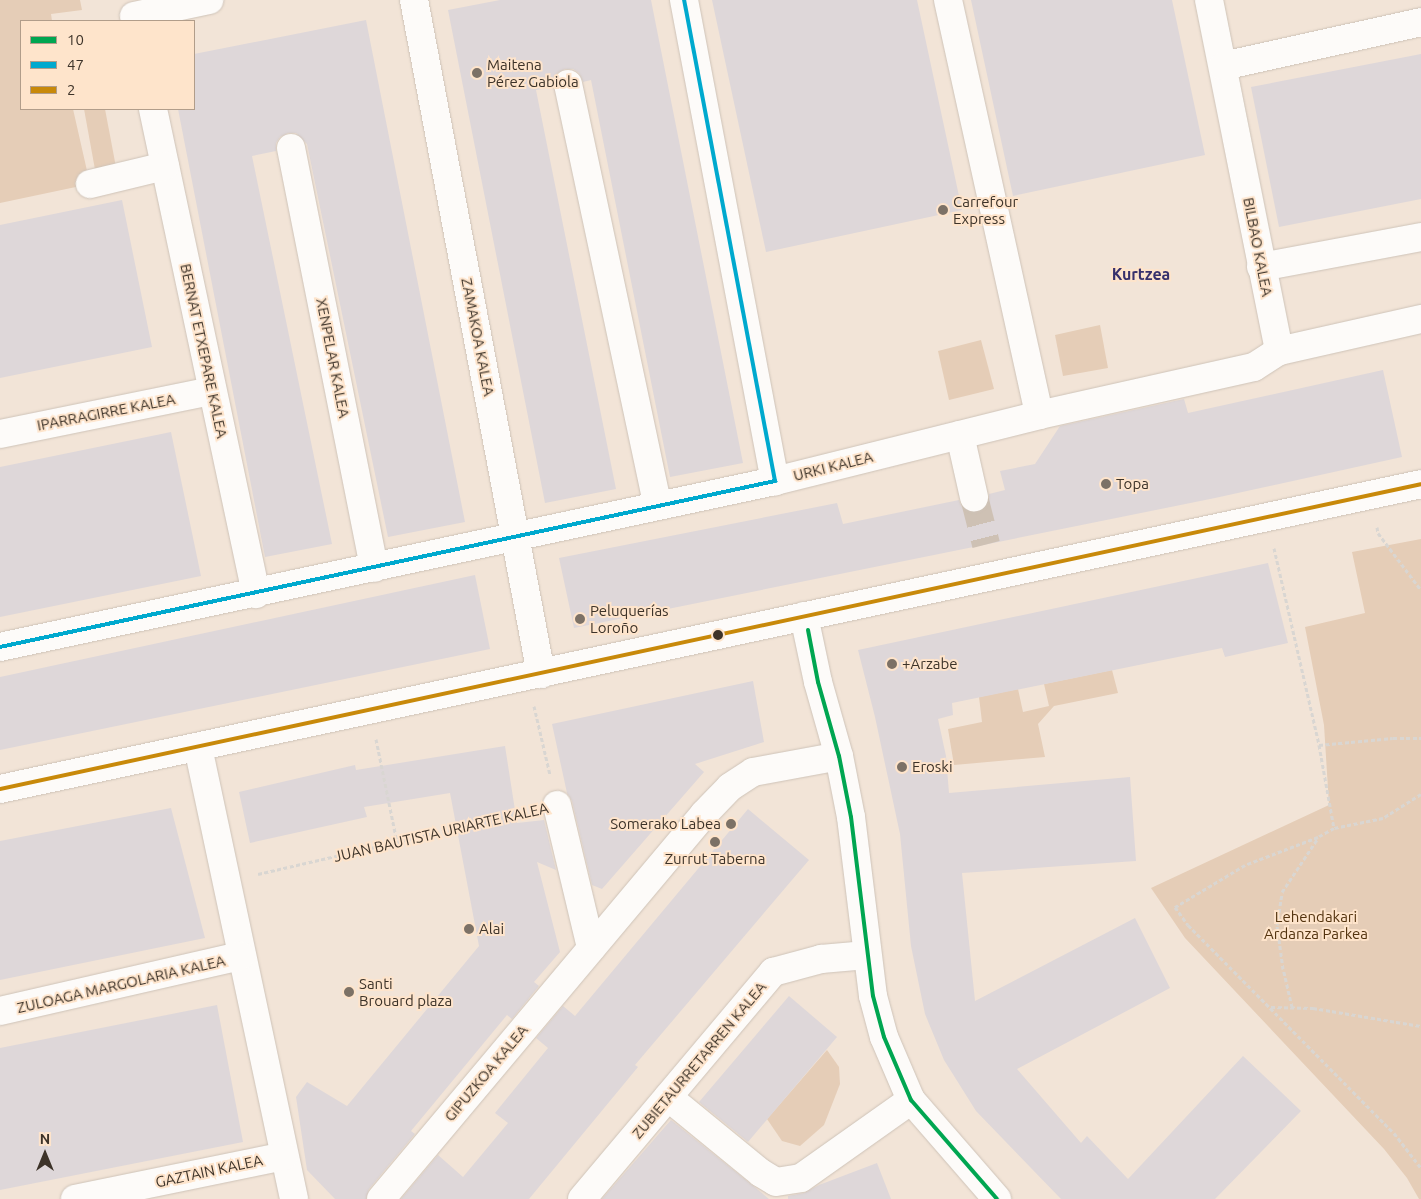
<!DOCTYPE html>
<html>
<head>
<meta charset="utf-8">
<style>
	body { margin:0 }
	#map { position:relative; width:1421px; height:1199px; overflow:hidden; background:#f2e4d7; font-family:Ubuntu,sans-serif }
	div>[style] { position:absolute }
	.green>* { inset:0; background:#e5cdb7 }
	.building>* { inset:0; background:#ded7d9 }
	.minor-tunnel>* { height:28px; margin-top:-14px; transform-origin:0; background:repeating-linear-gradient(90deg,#cec1b4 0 28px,transparent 0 42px) }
	.path>* { height:3px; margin-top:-1.5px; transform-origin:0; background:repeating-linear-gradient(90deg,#d9d6d2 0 4px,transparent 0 6.5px) }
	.roads { filter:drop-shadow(0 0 1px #cec3b8) drop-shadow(0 0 1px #cec3b8) }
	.minor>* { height:28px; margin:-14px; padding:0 14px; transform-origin:14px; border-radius:14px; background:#fdfbf9 }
	.bus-1>* { height:4px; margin:-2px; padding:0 2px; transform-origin:2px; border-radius:2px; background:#00a651 }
	.bus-2>* { height:4px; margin:-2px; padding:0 2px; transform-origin:2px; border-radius:2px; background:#00a9ce }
	.bus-3>* { height:4px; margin:-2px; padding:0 2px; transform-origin:2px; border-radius:2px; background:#c8890a }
	.dots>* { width:14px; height:14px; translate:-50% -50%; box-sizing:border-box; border:2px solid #fee4cb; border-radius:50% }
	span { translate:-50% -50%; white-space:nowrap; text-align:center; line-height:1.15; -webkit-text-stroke:4px #fee4cb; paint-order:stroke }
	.poi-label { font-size:15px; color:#3d3329 }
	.left { translate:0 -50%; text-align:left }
	.right { translate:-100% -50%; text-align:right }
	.street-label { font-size:15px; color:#3d3329 }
	.park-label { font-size:15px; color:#53330f }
	.neighbourhood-label { font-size:16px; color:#37306c; font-weight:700 }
	.legend { position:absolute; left:20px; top:20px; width:175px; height:90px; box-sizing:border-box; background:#fee4cb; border:1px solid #b19d8a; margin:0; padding:6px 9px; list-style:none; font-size:15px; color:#3d3329 }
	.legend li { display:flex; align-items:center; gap:10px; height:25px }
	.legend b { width:25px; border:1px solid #b19d8a }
	.north { position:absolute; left:20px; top:1129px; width:50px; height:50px; -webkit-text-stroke:4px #fee4cb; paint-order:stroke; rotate:0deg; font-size:14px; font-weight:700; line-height:20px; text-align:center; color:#3d3329 }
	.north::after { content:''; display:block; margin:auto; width:18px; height:22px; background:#3d3329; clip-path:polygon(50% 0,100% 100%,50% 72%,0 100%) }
</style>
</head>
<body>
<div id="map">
	<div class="green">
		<div style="clip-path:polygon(0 0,80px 0,82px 10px,51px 14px,52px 21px,21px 21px,21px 109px,73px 109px,90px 184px,0 203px)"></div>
		<div style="clip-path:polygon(84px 109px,105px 109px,119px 183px,98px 186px)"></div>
		<div style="clip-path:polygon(1100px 325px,1108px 368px,1063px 376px,1055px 335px)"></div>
		<div style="clip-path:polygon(981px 340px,994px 389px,949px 400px,938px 351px)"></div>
		<div style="clip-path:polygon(1421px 539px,1421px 1199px,1419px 1199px,1407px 1178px,1384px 1149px,1185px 938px,1151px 888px,1329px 805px,1324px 725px,1305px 627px,1365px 613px,1352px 552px)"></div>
		<div style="clip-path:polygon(1112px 670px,1118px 693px,1054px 706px,1038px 724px,1045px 757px,954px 765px,948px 729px,982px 722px,979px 697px,1018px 689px,1023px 712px,1049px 706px,1044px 684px)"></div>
		<div style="clip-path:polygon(827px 1050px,839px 1067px,840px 1084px,824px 1125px,800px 1146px,782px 1141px,767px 1119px)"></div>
	</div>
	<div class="building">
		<div style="clip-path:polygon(500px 0,651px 0,743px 463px,670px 477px,591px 80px,583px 82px,579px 73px,573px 69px,565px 69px,557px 73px,553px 80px,553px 87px,536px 90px,616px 489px,545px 503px,448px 10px)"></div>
		<div style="clip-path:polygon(712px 0,917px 0,962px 210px,766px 252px)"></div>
		<div style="clip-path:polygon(971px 0,1172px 0,1205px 155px,1013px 196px)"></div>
		<div style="clip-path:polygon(366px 20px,465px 522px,388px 537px,307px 144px,296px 133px,288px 133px,280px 137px,276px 143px,276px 151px,252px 156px,332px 544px,265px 557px,178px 109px,194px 109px,194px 54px)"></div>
		<div style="clip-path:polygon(1421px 54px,1421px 199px,1279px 227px,1251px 87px)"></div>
		<div style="clip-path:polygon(122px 200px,152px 347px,0 378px,0 225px)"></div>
		<div style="clip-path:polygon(1383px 370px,1402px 457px,1215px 498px,574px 628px,559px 558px,837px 503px,843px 524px,959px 500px,962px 507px,969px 512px,978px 512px,984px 509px,989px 502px,989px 494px,1005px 490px,1000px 471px,1035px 464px,1060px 426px,1184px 399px,1188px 413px)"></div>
		<div style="clip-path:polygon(171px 432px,201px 576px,0 617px,0 467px)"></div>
		<div style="clip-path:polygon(1268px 563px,1288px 643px,1225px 657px,1222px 648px,952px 703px,953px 715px,938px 719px,946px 756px,949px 793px,1130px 777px,1136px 861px,962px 873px,975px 1001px,1135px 918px,1170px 988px,1017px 1069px,1081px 1143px,1087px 1136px,1128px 1179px,1243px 1056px,1301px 1111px,1215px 1199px,1061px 1199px,976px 1111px,944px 1060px,925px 1014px,911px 946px,900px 834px,875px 717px,858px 650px)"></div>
		<div style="clip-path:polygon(475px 575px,490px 649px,0 750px,0 677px)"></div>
		<div style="clip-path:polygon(753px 681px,764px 742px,695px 764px,704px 772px,602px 889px,592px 885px,572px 801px,567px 793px,552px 724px)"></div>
		<div style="clip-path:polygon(505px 746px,517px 823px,544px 820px,556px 870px,537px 862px,560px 952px,534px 982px,539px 986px,512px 1019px,507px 1015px,411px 1131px,415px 1134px,369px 1189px,366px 1199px,335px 1199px,307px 1170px,296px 1097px,307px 1082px,347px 1106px,479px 946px,450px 793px,364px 807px,367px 817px,250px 843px,239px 792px,355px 765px,356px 770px)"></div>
		<div style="clip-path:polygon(171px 808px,205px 938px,0 980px,0 841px)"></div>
		<div style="clip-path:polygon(748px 809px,809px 860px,635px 1065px,638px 1067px,529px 1199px,401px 1199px,438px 1155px,463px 1177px,508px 1123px,495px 1113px,548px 1048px,536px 1038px,563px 1006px,575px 1016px)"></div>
		<div style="clip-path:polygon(789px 996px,837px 1037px,748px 1142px,699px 1102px)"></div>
		<div style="clip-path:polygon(217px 1005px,243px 1142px,0 1190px,0 1048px)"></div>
		<div style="clip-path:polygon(671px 1120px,757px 1189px,769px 1199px,602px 1199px)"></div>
		<div style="clip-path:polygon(877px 1163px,891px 1199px,788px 1199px,788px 1196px,804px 1193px,819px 1185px)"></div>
	</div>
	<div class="minor-tunnel">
		<div style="left:974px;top:497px;width:49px;rotate:75.7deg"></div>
	</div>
	<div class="path">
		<div style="left:1377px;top:527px;width:6px;rotate:81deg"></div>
		<div style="left:1378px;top:533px;width:71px;rotate:53deg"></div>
		<div style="left:1274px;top:548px;width:202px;rotate:77.1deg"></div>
		<div style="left:1319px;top:745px;width:84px;rotate:79.8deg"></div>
		<div style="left:534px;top:706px;width:71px;rotate:76.9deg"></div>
		<div style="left:376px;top:739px;width:105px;rotate:78.5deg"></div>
		<div style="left:1319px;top:745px;width:74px;rotate:-5.4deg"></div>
		<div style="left:1393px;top:738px;width:28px"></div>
		<div style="left:1421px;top:794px;width:45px;rotate:147.7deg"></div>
		<div style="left:1383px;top:818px;width:50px;rotate:168.5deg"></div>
		<div style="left:1334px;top:828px;width:18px;rotate:151deg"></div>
		<div style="left:1318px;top:837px;width:78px;rotate:159deg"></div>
		<div style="left:1245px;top:865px;width:82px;rotate:149deg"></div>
		<div style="left:1175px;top:907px;width:22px;rotate:54deg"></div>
		<div style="left:1188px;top:925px;width:293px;rotate:45.3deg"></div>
		<div style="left:1394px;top:1133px;width:44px;rotate:52.4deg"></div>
		<div style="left:258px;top:874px;width:276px;rotate:-13deg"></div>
		<div style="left:1271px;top:1007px;width:42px;rotate:1.4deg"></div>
		<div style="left:1313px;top:1008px;width:109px;rotate:9.5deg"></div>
		<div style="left:1292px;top:1007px;width:39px;rotate:-103deg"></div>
		<div style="left:1283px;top:969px;width:44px;rotate:-97.8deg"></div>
		<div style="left:1277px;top:925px;width:33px;rotate:-81deg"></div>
		<div style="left:1282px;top:892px;width:65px;rotate:-56.3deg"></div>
	</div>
	<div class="roads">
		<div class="minor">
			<div style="left:414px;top:0;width:686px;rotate:79.33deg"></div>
			<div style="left:684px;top:0;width:490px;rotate:79.3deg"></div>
			<div style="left:948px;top:0;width:425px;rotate:77.6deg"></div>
			<div style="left:1209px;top:0;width:358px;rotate:78.7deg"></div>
			<div style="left:1279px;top:351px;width:146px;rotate:-12.7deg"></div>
			<div style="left:134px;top:16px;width:77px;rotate:-12deg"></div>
			<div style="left:1223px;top:66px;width:203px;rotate:-12.5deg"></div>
			<div style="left:568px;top:84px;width:431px;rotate:78deg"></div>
			<div style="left:153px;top:109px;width:496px;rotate:78deg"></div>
			<div style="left:291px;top:148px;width:428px;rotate:78.8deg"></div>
			<div style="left:90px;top:184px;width:77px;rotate:-13.5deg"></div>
			<div style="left:1261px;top:267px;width:163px;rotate:-10.6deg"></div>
			<div style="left:0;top:434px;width:216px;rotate:-11.5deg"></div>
			<div style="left:960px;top:435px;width:64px;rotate:77.3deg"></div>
			<div style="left:804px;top:616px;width:67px;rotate:78deg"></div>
			<div style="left:818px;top:682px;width:77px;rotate:74.2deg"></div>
			<div style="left:839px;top:756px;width:62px;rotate:78.9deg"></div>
			<div style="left:851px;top:817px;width:180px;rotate:83deg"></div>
			<div style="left:873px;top:996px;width:42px;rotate:75deg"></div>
			<div style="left:884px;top:1037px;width:69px;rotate:66.8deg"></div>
			<div style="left:911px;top:1100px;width:131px;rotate:49deg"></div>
			<div style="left:0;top:647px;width:793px;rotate:-12.09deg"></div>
			<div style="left:775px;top:481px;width:272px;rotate:-14deg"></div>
			<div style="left:1039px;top:415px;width:220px;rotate:-12.6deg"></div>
			<div style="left:1254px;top:367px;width:30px;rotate:-33deg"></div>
			<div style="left:198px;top:747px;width:462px;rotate:78deg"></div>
			<div style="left:0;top:789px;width:1453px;rotate:-12.11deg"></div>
			<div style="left:557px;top:805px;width:147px;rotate:76.6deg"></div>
			<div style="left:0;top:1011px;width:247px;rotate:-12.9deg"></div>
			<div style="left:668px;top:1097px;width:120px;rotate:39.3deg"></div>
			<div style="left:761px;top:1173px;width:17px;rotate:31deg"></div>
			<div style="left:776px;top:1182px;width:25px;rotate:-9deg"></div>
			<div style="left:801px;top:1178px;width:135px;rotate:-35.3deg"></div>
			<div style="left:75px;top:1199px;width:213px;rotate:-11.6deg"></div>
			<div style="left:381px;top:1199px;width:503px;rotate:-50deg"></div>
			<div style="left:704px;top:814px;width:37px;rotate:-46deg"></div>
			<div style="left:730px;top:787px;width:27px;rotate:-33deg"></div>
			<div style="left:753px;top:772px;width:87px;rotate:-10.5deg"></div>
			<div style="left:582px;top:1199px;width:297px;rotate:-49.9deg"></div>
			<div style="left:773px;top:972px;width:50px;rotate:-15.2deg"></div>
			<div style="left:821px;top:959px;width:46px;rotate:-5deg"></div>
		</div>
	</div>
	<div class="bus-1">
		<div style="left:808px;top:630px;width:53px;rotate:79.1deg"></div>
		<div style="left:818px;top:682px;width:77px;rotate:74.2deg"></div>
		<div style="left:839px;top:756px;width:62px;rotate:78.9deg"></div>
		<div style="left:851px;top:817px;width:180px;rotate:83deg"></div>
		<div style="left:873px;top:996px;width:42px;rotate:75deg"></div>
		<div style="left:884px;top:1037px;width:69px;rotate:66.8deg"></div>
		<div style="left:911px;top:1100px;width:131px;rotate:49deg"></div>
	</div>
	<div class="bus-2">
		<div style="left:0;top:647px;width:793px;rotate:-12.09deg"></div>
		<div style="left:775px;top:481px;width:490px;rotate:-100.7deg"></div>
	</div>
	<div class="bus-3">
		<div style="left:0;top:789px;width:1453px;rotate:-12.11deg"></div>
	</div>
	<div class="dots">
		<div style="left:477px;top:73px;background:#7c7166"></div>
		<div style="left:943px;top:210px;background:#7c7166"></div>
		<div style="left:1106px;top:484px;background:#7c7166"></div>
		<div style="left:580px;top:619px;background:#7c7166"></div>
		<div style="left:718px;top:635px;background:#3d3329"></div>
		<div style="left:892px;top:664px;background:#7c7166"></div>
		<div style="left:902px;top:767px;background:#7c7166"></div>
		<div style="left:731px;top:824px;background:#7c7166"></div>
		<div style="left:715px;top:842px;background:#7c7166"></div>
		<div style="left:469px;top:929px;background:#7c7166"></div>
		<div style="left:349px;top:992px;background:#7c7166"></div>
	</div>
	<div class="poi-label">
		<span class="left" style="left:487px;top:73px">Maitena<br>Pérez Gabiola</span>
		<span class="left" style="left:953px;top:210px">Carrefour<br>Express</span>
		<span class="left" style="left:1116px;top:484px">Topa</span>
		<span class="left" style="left:590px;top:619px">Peluquerías<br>Loroño</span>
		<span class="left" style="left:902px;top:664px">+Arzabe</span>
		<span class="left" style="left:912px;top:767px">Eroski</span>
		<span class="right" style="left:721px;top:824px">Somerako Labea</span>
		<span style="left:715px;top:859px">Zurrut Taberna</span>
		<span class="left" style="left:479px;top:929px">Alai</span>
		<span class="left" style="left:359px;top:992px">Santi<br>Brouard plaza</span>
	</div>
	<div class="street-label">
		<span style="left:1258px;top:247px;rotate:79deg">BILBAO KALEA</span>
		<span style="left:478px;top:337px;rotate:79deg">ZAMAKOA KALEA</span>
		<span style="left:204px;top:351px;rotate:78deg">BERNAT ETXEPARE KALEA</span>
		<span style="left:333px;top:358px;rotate:79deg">XENPELAR KALEA</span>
		<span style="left:106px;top:412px;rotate:-11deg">IPARRAGIRRE KALEA</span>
		<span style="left:833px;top:466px;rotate:-14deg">URKI KALEA</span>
		<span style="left:441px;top:832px;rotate:-13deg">JUAN BAUTISTA URIARTE KALEA</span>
		<span style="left:121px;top:984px;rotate:-13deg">ZULOAGA MARGOLARIA KALEA</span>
		<span style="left:699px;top:1060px;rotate:-50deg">ZUBIETAURRETARREN KALEA</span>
		<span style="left:486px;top:1073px;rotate:-50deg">GIPUZKOA KALEA</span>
		<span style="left:209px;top:1171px;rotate:-12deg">GAZTAIN KALEA</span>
	</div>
	<div class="park-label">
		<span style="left:1316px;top:925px">Lehendakari<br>Ardanza Parkea</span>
	</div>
	<div class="neighbourhood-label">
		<span style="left:1141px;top:274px">Kurtzea</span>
	</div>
	<ul class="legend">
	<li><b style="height:6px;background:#00a651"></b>10</li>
	<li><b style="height:6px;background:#00a9ce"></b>47</li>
	<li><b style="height:6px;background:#c8890a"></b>2</li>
	</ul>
	<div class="north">N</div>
</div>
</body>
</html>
